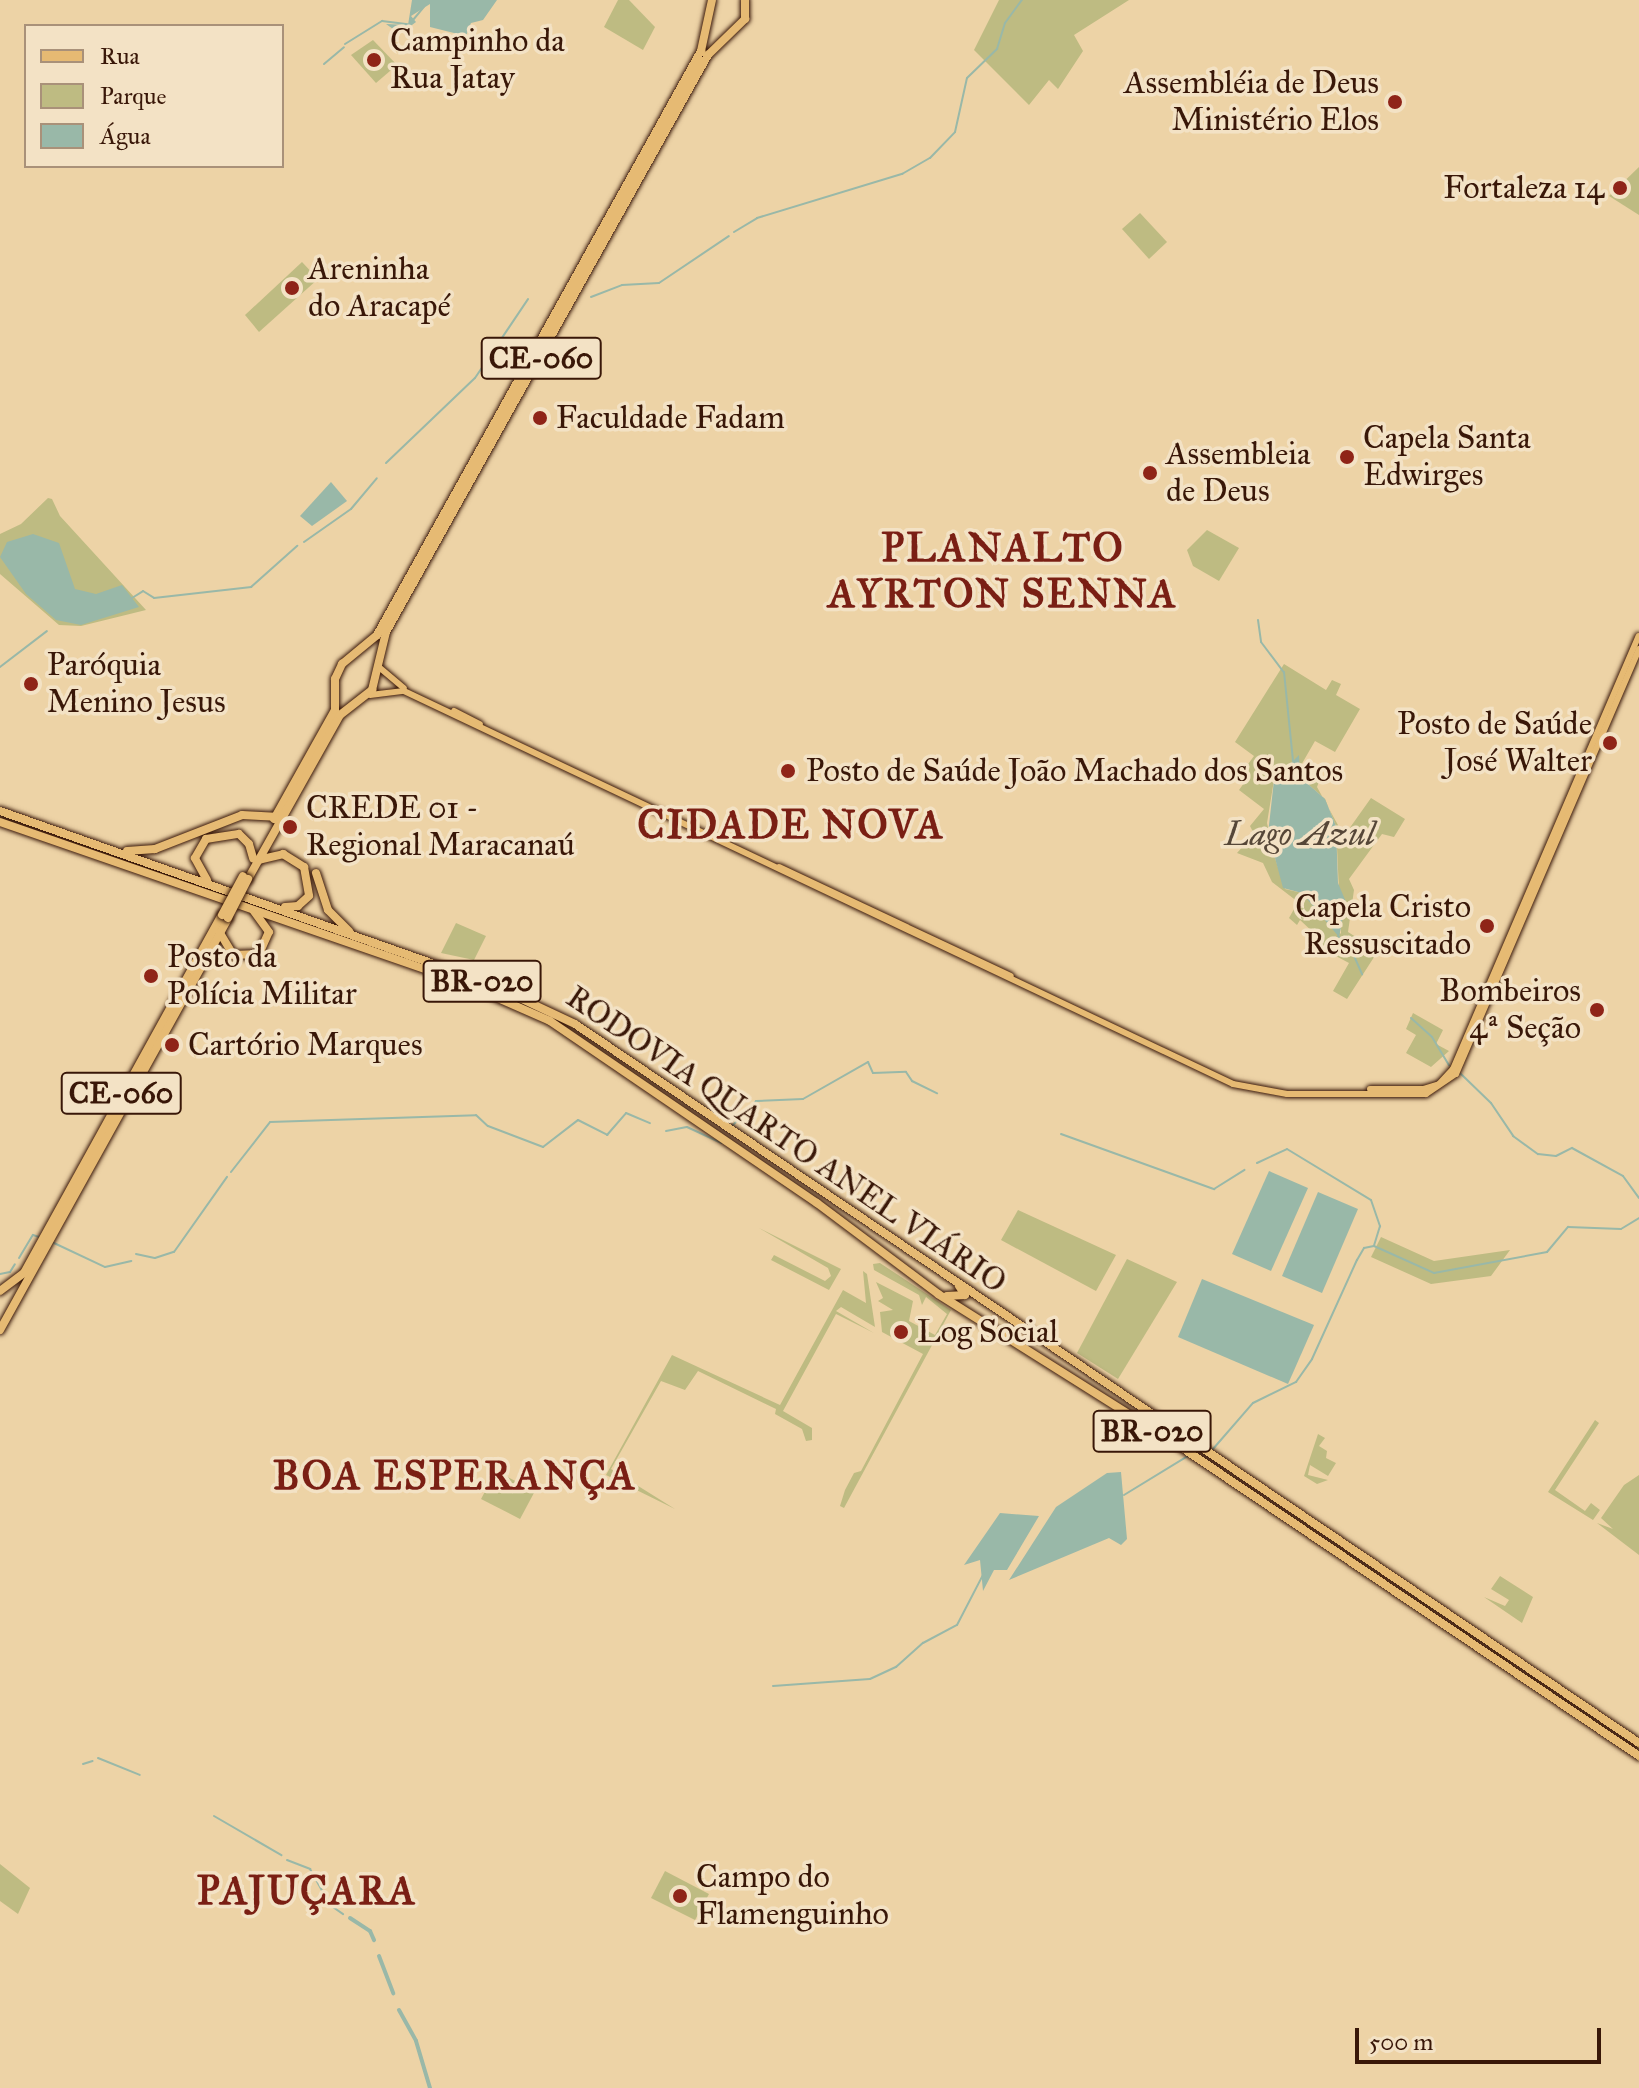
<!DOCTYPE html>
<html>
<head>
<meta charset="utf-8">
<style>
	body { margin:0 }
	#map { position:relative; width:1639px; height:2088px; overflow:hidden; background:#edd3a6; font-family:"IM FELL Great Primer",serif }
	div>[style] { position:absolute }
	.green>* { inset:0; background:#bebb82 }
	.water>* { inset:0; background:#99b8a8 }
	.stream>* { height:2px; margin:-1px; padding:0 1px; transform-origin:1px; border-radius:1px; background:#99b8a8 }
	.canal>* { height:4px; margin:-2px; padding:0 2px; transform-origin:2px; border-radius:2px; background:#99b8a8 }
	.roads { filter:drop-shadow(0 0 2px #391708) drop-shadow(0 0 2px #391708) }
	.major>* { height:6px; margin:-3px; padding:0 3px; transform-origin:3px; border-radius:3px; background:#e6ba73 }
	.highway>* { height:8px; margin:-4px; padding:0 4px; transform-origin:4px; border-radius:4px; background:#e6ba73 }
	.bridges { filter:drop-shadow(0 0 2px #391708) drop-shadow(0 0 2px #391708) }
	.highway-bridge>* { height:8px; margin:-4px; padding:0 4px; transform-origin:4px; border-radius:4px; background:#e6ba73 }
	.dots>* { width:22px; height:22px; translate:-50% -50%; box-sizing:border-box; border:4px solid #f3e2c5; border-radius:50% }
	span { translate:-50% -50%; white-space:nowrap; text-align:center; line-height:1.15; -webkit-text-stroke:7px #f3e2c5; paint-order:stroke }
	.shield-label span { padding:2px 6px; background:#f3e2c5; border:2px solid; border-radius:6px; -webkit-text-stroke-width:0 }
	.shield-label { font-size:30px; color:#391708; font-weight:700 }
	.poi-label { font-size:32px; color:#391708 }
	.left { translate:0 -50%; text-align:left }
	.right { translate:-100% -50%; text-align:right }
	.street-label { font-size:32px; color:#391708 }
	.water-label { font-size:34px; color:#564738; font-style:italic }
	.district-label { font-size:40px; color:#7a1f14; font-weight:700; letter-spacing:2px }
	.legend { position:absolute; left:24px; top:24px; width:260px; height:144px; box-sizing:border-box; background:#f3e2c5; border:2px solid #a99179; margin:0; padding:10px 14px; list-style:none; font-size:24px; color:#391708 }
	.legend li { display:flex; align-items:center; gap:16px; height:40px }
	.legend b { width:40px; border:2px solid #a99179 }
	.scale { position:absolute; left:1355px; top:2028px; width:246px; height:36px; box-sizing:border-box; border:4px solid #391708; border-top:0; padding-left:10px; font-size:24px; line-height:28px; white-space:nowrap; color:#391708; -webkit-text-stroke:6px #f3e2c5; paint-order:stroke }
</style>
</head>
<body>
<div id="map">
	<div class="green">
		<div style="clip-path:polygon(618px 0,629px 0,655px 27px,643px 50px,604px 27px)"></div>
		<div style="clip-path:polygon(999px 0,1129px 0,1074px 35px,1083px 51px,1058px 89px,1049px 80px,1029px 105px,974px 50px)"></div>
		<div style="clip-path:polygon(373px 40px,397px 65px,376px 83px,351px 55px)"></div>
		<div style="clip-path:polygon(1639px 167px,1639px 215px,1609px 196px)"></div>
		<div style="clip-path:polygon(1140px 213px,1167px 242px,1149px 259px,1122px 229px)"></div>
		<div style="clip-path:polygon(302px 262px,318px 279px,259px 332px,245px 315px)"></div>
		<div style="clip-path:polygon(48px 498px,52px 499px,60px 516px,146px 610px,81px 626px,59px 625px,0 574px,0 534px,21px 524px)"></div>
		<div style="clip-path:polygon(1207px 530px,1239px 548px,1219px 581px,1193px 566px,1187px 550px)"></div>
		<div style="clip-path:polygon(evenodd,1284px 664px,1326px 690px,1332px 680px,1341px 684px,1336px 695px,1360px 709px,1335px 752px,1315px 741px,1300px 767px,1320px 779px,1317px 787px,1344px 836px,1371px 798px,1405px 819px,1394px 837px,1382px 834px,1349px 879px,1354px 890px,1348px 932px,1378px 951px,1347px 999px,1333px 991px,1349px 963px,1319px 947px,1315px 934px,1300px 920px,1297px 925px,1289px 918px,1298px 902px,1272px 882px,1263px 863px,1237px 853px,1254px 834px,1250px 826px,1264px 809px,1239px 790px,1244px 783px,1238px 778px,1254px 756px,1235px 742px,1284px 664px,1298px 758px,1300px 777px,1325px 799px,1336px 826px,1341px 934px,1302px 893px,1285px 889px,1275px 858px,1267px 823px,1274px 780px,1298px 758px)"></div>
		<div style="clip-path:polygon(456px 923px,486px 936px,474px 960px,441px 953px)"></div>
		<div style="clip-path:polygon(1413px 1013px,1443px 1030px,1436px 1044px,1449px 1051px,1431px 1067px,1406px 1053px,1416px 1035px,1406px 1029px)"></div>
		<div style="clip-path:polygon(1018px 1210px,1116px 1255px,1096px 1291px,1001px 1240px)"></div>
		<div style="clip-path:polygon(759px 1228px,841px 1269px,829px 1290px,771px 1260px,774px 1255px,825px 1281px,831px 1276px,828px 1268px)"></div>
		<div style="clip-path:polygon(1381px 1237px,1434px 1261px,1510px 1250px,1491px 1276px,1431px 1284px,1371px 1257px)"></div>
		<div style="clip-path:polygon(1127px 1259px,1177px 1282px,1118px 1379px,1077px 1353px)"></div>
		<div style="clip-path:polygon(880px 1263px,951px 1310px,844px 1508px,840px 1506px,845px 1490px,854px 1473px,861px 1471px,923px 1354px,882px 1332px,880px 1312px,893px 1310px,878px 1301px,883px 1298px,876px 1282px,913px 1301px,909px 1321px,935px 1335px,947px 1314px,926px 1297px,922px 1305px,919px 1295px,874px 1270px,873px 1264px)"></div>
		<div style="clip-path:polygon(863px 1271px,867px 1274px,875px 1327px,841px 1307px,836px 1311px,874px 1333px,836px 1314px,783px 1411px,812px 1428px,812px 1440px,806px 1441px,802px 1429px,775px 1414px,776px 1409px,698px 1371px,685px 1390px,661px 1381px,611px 1469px,675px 1509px,606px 1475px,672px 1355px,780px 1405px,843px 1290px,866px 1303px)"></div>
		<div style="clip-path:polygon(1595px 1420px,1599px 1423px,1555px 1490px,1585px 1511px,1591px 1503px,1600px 1510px,1593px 1520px,1548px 1492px)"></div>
		<div style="clip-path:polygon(1318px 1434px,1325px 1438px,1319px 1446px,1327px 1451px,1326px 1458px,1336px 1463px,1328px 1476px,1310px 1465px,1308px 1475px,1328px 1480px,1317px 1484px,1304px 1476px)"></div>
		<div style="clip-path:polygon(496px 1471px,535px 1491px,520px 1519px,481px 1499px)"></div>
		<div style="clip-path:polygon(1639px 1475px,1639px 1555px,1597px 1523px,1613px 1529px,1601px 1518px,1624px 1485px)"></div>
		<div style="clip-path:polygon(1500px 1576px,1533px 1597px,1522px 1623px,1484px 1597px,1505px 1606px,1509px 1600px,1491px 1589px)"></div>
		<div style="clip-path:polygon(0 1864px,30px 1888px,18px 1914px,0 1901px)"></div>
		<div style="clip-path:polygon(665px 1871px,709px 1894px,695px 1920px,651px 1898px)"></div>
	</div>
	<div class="water">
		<div style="clip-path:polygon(412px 0,497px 0,483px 20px,471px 23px,466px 36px,430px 27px,430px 4px,411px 16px,416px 22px,408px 28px,393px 29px,386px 24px,408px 25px)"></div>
		<div style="clip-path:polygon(331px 482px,347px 501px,312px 526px,300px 516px)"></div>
		<div style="clip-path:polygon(33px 534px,59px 543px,75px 589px,96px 594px,122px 585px,139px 607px,81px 625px,56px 620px,26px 594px,0 557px,7px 542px)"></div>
		<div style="clip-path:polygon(1299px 755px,1300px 777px,1325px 799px,1336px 826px,1338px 883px,1346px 902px,1339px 937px,1302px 893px,1283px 888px,1275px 858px,1266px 852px,1274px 780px)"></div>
		<div style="clip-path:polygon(1269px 1171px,1308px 1188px,1271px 1271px,1232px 1254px)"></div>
		<div style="clip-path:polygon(1318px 1192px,1358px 1209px,1322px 1293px,1282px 1276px)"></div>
		<div style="clip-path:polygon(1202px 1279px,1314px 1325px,1288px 1384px,1178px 1337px)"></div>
		<div style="clip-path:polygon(1121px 1472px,1127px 1539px,1121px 1545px,1109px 1538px,1009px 1580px,1056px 1507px,1107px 1473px)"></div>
		<div style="clip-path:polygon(1000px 1513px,1039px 1516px,1007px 1570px,994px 1570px,983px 1591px,980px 1560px,964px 1565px)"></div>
	</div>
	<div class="stream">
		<div style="left:413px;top:20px;width:17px;rotate:-50deg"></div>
		<div style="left:345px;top:44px;width:44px;rotate:-31.9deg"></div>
		<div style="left:382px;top:21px;width:26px;rotate:7deg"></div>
		<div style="left:324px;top:64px;width:26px;rotate:-40deg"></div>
		<div style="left:734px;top:232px;width:27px;rotate:-31deg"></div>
		<div style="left:757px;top:218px;width:152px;rotate:-16.9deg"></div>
		<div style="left:902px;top:174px;width:32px;rotate:-30deg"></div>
		<div style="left:930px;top:158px;width:36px;rotate:-46deg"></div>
		<div style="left:955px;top:132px;width:55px;rotate:-77.5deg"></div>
		<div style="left:967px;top:78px;width:42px;rotate:-44deg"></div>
		<div style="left:997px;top:49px;width:27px;rotate:-73deg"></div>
		<div style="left:1005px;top:23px;width:29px;rotate:-54deg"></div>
		<div style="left:591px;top:297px;width:33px;rotate:-21deg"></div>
		<div style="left:622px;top:285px;width:37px;rotate:-3deg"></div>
		<div style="left:659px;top:283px;width:84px;rotate:-33.9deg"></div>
		<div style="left:386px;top:463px;width:123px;rotate:-43.7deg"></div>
		<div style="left:475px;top:378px;width:95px;rotate:-56.1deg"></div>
		<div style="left:304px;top:542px;width:57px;rotate:-35.1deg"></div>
		<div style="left:351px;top:509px;width:40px;rotate:-50deg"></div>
		<div style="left:132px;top:598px;width:13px;rotate:-32deg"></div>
		<div style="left:143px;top:591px;width:13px;rotate:32deg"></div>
		<div style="left:154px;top:598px;width:98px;rotate:-6.5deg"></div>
		<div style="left:251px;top:587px;width:62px;rotate:-41.7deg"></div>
		<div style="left:1258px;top:620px;width:22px;rotate:82deg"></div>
		<div style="left:1261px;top:642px;width:38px;rotate:53deg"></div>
		<div style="left:1284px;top:672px;width:89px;rotate:84.2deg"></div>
		<div style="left:0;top:667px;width:59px;rotate:-37.5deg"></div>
		<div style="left:1338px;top:936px;width:16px;rotate:43deg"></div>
		<div style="left:1350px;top:947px;width:30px;rotate:66deg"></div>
		<div style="left:1411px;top:1018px;width:28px;rotate:42deg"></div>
		<div style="left:1432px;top:1037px;width:33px;rotate:59deg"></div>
		<div style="left:1461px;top:1074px;width:42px;rotate:44deg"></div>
		<div style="left:1491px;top:1103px;width:40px;rotate:56deg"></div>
		<div style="left:1513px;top:1136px;width:31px;rotate:36deg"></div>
		<div style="left:1538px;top:1154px;width:18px;rotate:6deg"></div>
		<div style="left:1556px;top:1156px;width:18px;rotate:-27deg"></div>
		<div style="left:1572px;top:1148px;width:58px;rotate:28.8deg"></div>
		<div style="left:1623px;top:1176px;width:27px;rotate:54deg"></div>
		<div style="left:733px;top:1125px;width:33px;rotate:-46deg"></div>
		<div style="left:756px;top:1101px;width:47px;rotate:-2.4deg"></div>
		<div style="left:803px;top:1099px;width:75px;rotate:-29.6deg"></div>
		<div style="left:868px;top:1062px;width:12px;rotate:66deg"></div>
		<div style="left:873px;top:1073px;width:33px;rotate:-2deg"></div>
		<div style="left:906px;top:1072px;width:11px;rotate:56deg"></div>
		<div style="left:912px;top:1081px;width:28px;rotate:26deg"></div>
		<div style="left:666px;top:1131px;width:21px;rotate:-11deg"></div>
		<div style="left:687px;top:1127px;width:38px;rotate:25deg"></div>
		<div style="left:1061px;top:1134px;width:163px;rotate:19.8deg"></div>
		<div style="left:1214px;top:1189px;width:36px;rotate:-32deg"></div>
		<div style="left:1257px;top:1163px;width:33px;rotate:-25deg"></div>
		<div style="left:1287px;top:1149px;width:98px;rotate:31.3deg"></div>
		<div style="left:1371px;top:1200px;width:28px;rotate:71deg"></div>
		<div style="left:1380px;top:1226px;width:21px;rotate:107deg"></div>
		<div style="left:1374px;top:1246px;width:66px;rotate:24.2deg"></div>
		<div style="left:1434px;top:1273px;width:115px;rotate:-10.5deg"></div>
		<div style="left:1547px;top:1252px;width:33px;rotate:-50deg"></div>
		<div style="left:1568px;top:1227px;width:53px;rotate:2.2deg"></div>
		<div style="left:1621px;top:1229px;width:21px;rotate:-31deg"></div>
		<div style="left:231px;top:1172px;width:63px;rotate:-52deg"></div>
		<div style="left:270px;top:1122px;width:206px;rotate:-1.9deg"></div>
		<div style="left:476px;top:1115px;width:16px;rotate:43deg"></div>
		<div style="left:488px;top:1126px;width:59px;rotate:20.9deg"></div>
		<div style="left:543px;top:1147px;width:44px;rotate:-37.6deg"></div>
		<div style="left:578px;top:1120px;width:33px;rotate:27deg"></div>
		<div style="left:607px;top:1135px;width:29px;rotate:-49deg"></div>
		<div style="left:626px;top:1113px;width:26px;rotate:23deg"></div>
		<div style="left:54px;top:1243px;width:56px;rotate:25.2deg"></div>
		<div style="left:105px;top:1267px;width:27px;rotate:-13deg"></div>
		<div style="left:136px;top:1254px;width:19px;rotate:12deg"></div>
		<div style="left:155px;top:1258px;width:20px;rotate:-18deg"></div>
		<div style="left:174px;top:1252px;width:92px;rotate:-54.8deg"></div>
		<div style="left:19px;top:1258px;width:27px;rotate:-59deg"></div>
		<div style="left:33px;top:1235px;width:6px;rotate:18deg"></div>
		<div style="left:0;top:1274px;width:10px;rotate:-11deg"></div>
		<div style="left:10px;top:1272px;width:9px;rotate:-58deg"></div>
		<div style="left:1213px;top:1449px;width:61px;rotate:-49deg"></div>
		<div style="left:1253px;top:1403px;width:48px;rotate:-26deg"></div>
		<div style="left:1296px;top:1382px;width:28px;rotate:-55deg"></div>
		<div style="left:1312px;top:1359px;width:109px;rotate:-65.6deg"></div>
		<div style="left:1357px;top:1260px;width:14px;rotate:-60deg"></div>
		<div style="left:1364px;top:1248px;width:10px;rotate:-11deg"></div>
		<div style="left:1124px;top:1495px;width:75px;rotate:-31.4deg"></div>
		<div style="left:773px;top:1686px;width:97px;rotate:-4.1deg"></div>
		<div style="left:870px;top:1679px;width:29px;rotate:-25deg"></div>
		<div style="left:896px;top:1667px;width:36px;rotate:-42deg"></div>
		<div style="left:923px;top:1643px;width:38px;rotate:-28deg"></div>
		<div style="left:957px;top:1625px;width:59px;rotate:-62.6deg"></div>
		<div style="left:98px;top:1758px;width:45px;rotate:22deg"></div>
		<div style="left:83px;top:1764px;width:10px;rotate:-17deg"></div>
		<div style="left:214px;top:1816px;width:78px;rotate:30.2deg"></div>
		<div style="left:287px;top:1860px;width:25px;rotate:21deg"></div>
		<div style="left:310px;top:1869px;width:41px;rotate:60.9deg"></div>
		<div style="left:330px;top:1905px;width:16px;rotate:35deg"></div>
	</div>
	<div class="canal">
		<div style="left:350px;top:1918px;width:24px;rotate:33deg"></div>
		<div style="left:370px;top:1931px;width:10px;rotate:66deg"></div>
		<div style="left:379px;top:1956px;width:40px;rotate:69deg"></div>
		<div style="left:399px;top:2010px;width:35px;rotate:61deg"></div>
		<div style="left:416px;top:2041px;width:49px;rotate:73.4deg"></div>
	</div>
	<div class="roads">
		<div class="major">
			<div style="left:380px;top:668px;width:31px;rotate:40deg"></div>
			<div style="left:370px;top:695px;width:34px;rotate:-7deg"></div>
			<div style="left:404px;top:691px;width:917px;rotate:25.36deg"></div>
			<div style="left:1233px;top:1084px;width:55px;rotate:10.5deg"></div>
			<div style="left:1287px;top:1094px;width:139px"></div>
			<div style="left:1426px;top:1094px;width:36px;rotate:-34deg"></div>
			<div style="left:1456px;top:1074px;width:463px;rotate:-66.7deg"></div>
			<div style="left:454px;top:711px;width:29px;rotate:27deg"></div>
			<div style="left:779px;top:867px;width:256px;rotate:25.2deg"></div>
			<div style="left:1370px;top:1089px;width:53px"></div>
			<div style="left:1423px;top:1089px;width:17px;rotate:-17deg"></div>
			<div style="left:1439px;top:1084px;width:21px;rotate:-47deg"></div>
			<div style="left:1453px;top:1069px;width:471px;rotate:-66.8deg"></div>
		</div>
		<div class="highway">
			<div style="left:0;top:811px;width:517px;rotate:19.42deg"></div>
			<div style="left:488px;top:983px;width:96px;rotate:25.2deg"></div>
			<div style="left:575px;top:1024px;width:1284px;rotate:34.05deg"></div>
			<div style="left:274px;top:819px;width:125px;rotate:-60.8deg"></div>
			<div style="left:335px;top:710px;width:31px;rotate:-90deg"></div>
			<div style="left:335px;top:679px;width:17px;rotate:-65deg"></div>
			<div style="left:342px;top:664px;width:45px;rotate:-39.6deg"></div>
			<div style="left:377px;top:635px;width:668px;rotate:-60.98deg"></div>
			<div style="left:701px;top:51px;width:52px;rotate:-77.8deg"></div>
			<div style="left:0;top:822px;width:486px;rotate:19.1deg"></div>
			<div style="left:459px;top:981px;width:99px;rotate:23.7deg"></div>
			<div style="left:550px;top:1021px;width:323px;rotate:34.3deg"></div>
			<div style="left:817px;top:1203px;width:151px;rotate:36.9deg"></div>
			<div style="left:938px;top:1294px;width:291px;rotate:32.2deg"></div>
			<div style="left:1184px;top:1449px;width:549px;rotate:34.01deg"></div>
			<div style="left:127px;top:851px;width:28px;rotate:-4deg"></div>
			<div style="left:155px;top:849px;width:93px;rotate:-21.3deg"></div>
			<div style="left:242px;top:815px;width:33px;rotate:3deg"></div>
			<div style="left:258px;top:860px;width:26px;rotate:-13deg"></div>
			<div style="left:283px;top:854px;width:25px;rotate:32deg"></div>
			<div style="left:304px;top:867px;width:29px;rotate:80deg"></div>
			<div style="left:309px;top:896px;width:15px;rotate:138deg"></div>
			<div style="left:298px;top:906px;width:13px;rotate:176deg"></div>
			<div style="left:316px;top:873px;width:39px;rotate:72deg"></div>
			<div style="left:328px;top:910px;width:30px;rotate:45deg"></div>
			<div style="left:248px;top:879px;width:188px;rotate:-60.7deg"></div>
			<div style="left:340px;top:715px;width:41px;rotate:-38deg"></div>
			<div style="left:372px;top:690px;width:60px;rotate:-76.4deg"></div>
			<div style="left:386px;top:632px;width:661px;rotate:-60.84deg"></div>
			<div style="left:708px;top:55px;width:52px;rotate:-44.2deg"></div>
			<div style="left:745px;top:19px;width:19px;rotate:-90deg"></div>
			<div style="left:207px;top:880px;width:25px;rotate:-119deg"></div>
			<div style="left:195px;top:858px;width:22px;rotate:-60deg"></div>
			<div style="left:206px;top:839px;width:33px;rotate:-9deg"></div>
			<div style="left:239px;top:834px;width:14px;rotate:45deg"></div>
			<div style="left:249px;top:844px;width:15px;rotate:74deg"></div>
			<div style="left:220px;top:933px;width:26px;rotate:59deg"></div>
			<div style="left:233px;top:955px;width:26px;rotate:-2deg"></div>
			<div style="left:259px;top:954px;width:24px;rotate:-66deg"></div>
			<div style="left:269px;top:932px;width:26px;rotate:-126deg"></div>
			<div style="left:0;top:1291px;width:30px;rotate:-37deg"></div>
			<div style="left:24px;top:1273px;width:409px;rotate:-61.1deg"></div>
			<div style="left:947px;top:1296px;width:18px;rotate:-3deg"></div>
			<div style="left:965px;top:1295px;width:11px;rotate:-124deg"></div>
			<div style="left:0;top:1330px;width:471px;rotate:-61deg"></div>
		</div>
	</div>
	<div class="bridges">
		<div class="highway-bridge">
			<div style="left:222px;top:915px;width:44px;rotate:-61.7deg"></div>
			<div style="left:228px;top:918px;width:44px;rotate:-62.9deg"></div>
		</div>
	</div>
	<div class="dots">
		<div style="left:374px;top:60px;background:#8f2418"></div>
		<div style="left:1395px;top:102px;background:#8f2418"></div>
		<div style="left:1620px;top:188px;background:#8f2418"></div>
		<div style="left:292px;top:288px;background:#8f2418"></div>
		<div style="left:540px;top:418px;background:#8f2418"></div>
		<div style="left:1347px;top:457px;background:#8f2418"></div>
		<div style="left:1150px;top:473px;background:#8f2418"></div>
		<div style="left:31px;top:684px;background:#8f2418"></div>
		<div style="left:1610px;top:743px;background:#8f2418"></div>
		<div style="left:788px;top:771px;background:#8f2418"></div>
		<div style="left:290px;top:827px;background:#8f2418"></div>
		<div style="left:1487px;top:926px;background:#8f2418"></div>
		<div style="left:151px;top:976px;background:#8f2418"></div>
		<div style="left:1597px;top:1010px;background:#8f2418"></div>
		<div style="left:172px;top:1045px;background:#8f2418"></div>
		<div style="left:901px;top:1332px;background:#8f2418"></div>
		<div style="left:680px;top:1896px;background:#8f2418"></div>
	</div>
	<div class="shield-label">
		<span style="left:541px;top:358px">CE-060</span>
		<span style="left:482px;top:981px">BR-020</span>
		<span style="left:121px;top:1093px">CE-060</span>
		<span style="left:1152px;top:1431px">BR-020</span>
	</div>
	<div class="poi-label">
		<span class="left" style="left:390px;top:60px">Campinho da<br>Rua Jatay</span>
		<span class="right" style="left:1379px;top:102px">Assembléia de Deus<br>Ministério Elos</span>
		<span class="right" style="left:1604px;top:188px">Fortaleza 14</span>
		<span class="left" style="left:308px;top:288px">Areninha<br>do Aracapé</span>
		<span class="left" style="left:556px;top:418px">Faculdade Fadam</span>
		<span class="left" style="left:1363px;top:457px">Capela Santa<br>Edwirges</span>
		<span class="left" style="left:1166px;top:473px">Assembleia<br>de Deus</span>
		<span class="left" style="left:47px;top:684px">Paróquia<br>Menino Jesus</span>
		<span class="right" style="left:1592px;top:743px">Posto de Saúde<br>José Walter</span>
		<span class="left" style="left:806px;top:771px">Posto de Saúde João Machado dos Santos</span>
		<span class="left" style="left:306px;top:827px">CREDE 01 -<br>Regional Maracanaú</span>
		<span class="right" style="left:1471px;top:926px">Capela Cristo<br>Ressuscitado</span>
		<span class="left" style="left:167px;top:976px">Posto da<br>Polícia Militar</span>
		<span class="right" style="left:1581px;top:1010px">Bombeiros<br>4ª Seção</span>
		<span class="left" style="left:188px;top:1045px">Cartório Marques</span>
		<span class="left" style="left:917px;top:1332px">Log Social</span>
		<span class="left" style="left:696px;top:1896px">Campo do<br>Flamenguinho</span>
	</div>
	<div class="street-label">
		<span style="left:786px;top:1140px;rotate:34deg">RODOVIA QUARTO ANEL VIÁRIO</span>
	</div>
	<div class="water-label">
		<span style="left:1300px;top:834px">Lago Azul</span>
	</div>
	<div class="district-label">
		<span style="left:1003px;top:571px">PLANALTO<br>AYRTON SENNA</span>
		<span style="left:791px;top:825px">CIDADE NOVA</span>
		<span style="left:455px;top:1476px">BOA ESPERANÇA</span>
		<span style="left:307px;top:1891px">PAJUÇARA</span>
	</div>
	<ul class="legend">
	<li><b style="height:10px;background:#e6ba73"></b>Rua</li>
	<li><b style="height:22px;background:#bebb82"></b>Parque</li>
	<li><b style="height:22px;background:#99b8a8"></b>Água</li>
	</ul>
	<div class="scale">500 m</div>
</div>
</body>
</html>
